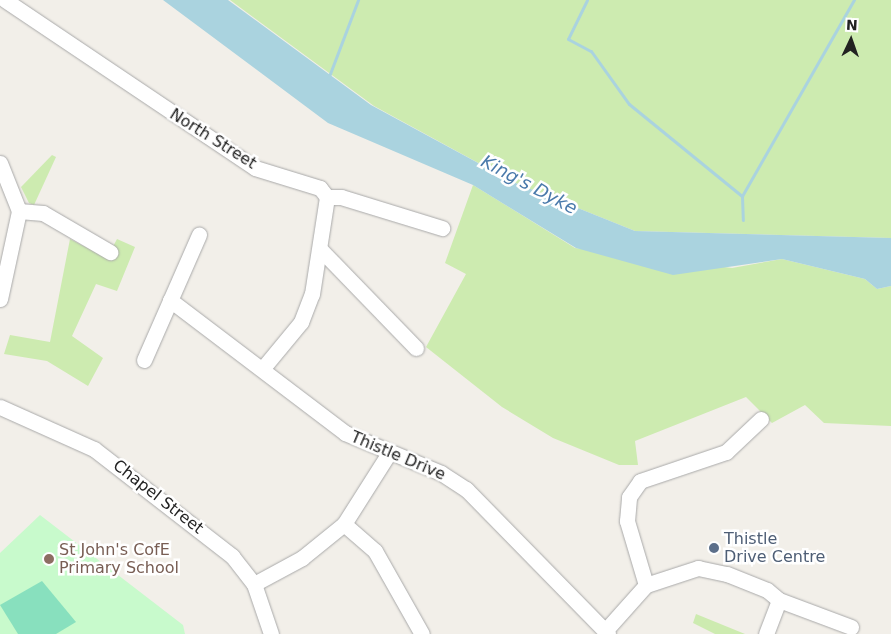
<!DOCTYPE html>
<html>
<head>
<meta charset="utf-8">
<style>
	body { margin:0 }
	#map { position:relative; width:891px; height:634px; overflow:hidden; background:#f2efe9; font-family:"DejaVu Sans",sans-serif }
	div>[style] { position:absolute }
	.grass>* { inset:0; background:#cdebb0 }
	.park>* { inset:0; background:#c8facc }
	.pitch>* { inset:0; background:#88e0be }
	.water>* { inset:0; background:#aad3df }
	.stream>* { height:3px; margin:-1.5px; padding:0 1.5px; transform-origin:1.5px; border-radius:1.5px; background:#aad3df }
	.roads { filter:drop-shadow(0 0 1px #a9a9a9) drop-shadow(0 0 1px #a9a9a9) }
	.minor>* { height:15px; margin:-7.5px; padding:0 7.5px; transform-origin:7.5px; border-radius:7.5px; background:#fff }
	.dots>* { width:14px; height:14px; translate:-50% -50%; box-sizing:border-box; border:2px solid #fff; border-radius:50% }
	span { translate:-50% -50%; white-space:nowrap; text-align:center; line-height:1.15; -webkit-text-stroke:5px #fff; paint-order:stroke }
	.street-label { font-size:16px; color:#222 }
	.service-label { font-size:16px; color:#4e5e75 }
	.left { translate:0 -50%; text-align:left }
	.education-label { font-size:16px; color:#785e54 }
	.water-label { font-size:18px; color:#4a7aab; font-style:italic }
	.north { position:absolute; left:826px; top:15px; width:50px; height:50px; -webkit-text-stroke:4px #fff; paint-order:stroke; rotate:3deg; font-size:14px; font-weight:700; line-height:20px; text-align:center; color:#222 }
	.north::after { content:''; display:block; margin:auto; width:18px; height:22px; background:#222; clip-path:polygon(50% 0,100% 100%,50% 72%,0 100%) }
</style>
</head>
<body>
<div id="map">
	<div class="grass">
		<div style="clip-path:polygon(230px 0,891px 0,891px 238px,635px 231px,513px 182px,374px 106px)"></div>
		<div style="clip-path:polygon(52px 155px,56px 157px,34px 205px,29px 203px,21px 187px)"></div>
		<div style="clip-path:polygon(473px 185px,575px 248px,732px 268px,782px 259px,865px 279px,877px 289px,891px 286px,891px 426px,824px 423px,805px 405px,772px 423px,746px 397px,635px 441px,638px 465px,619px 465px,553px 438px,502px 407px,426px 347px,466px 274px,445px 263px)"></div>
		<div style="clip-path:polygon(70px 239px,107px 258px,117px 239px,135px 247px,117px 291px,96px 284px,72px 336px,103px 358px,88px 386px,47px 361px,4px 354px,10px 335px,50px 342px)"></div>
		<div style="clip-path:polygon(696px 614px,745px 634px,715px 634px,693px 623px)"></div>
	</div>
	<div class="park">
		<div style="clip-path:polygon(40px 515px,183px 625px,185px 634px,0 634px,0 553px)"></div>
	</div>
	<div class="pitch">
		<div style="clip-path:polygon(42px 581px,76px 622px,56px 634px,18px 634px,0 605px)"></div>
	</div>
	<div class="water">
		<div style="clip-path:polygon(163px 0,228px 0,371px 105px,513px 182px,635px 231px,891px 238px,891px 286px,877px 289px,865px 279px,782px 259px,673px 275px,576px 248px,473px 185px,328px 123px)"></div>
	</div>
	<div class="stream">
		<div style="left:587px;top:0;width:43px;rotate:116deg"></div>
		<div style="left:568px;top:39px;width:26px;rotate:28deg"></div>
		<div style="left:591px;top:51px;width:65px;rotate:54.4deg"></div>
		<div style="left:629px;top:104px;width:146px;rotate:39.2deg"></div>
		<div style="left:742px;top:196px;width:24px;rotate:88deg"></div>
		<div style="left:328px;top:79px;width:85px;rotate:-69.2deg"></div>
		<div style="left:742px;top:196px;width:226px;rotate:-60.3deg"></div>
	</div>
	<div class="roads">
		<div class="minor">
			<div style="left:5px;top:0;width:301px;rotate:33.9deg"></div>
			<div style="left:255px;top:168px;width:68px;rotate:17.1deg"></div>
			<div style="left:320px;top:188px;width:11px;rotate:52deg"></div>
			<div style="left:0;top:163px;width:52px;rotate:68.4deg"></div>
			<div style="left:327px;top:197px;width:14px"></div>
			<div style="left:341px;top:197px;width:106px;rotate:17.1deg"></div>
			<div style="left:320px;top:249px;width:138px;rotate:45.9deg"></div>
			<div style="left:0;top:299px;width:90px;rotate:-77.8deg"></div>
			<div style="left:19px;top:211px;width:24px;rotate:5deg"></div>
			<div style="left:43px;top:213px;width:78px;rotate:30.2deg"></div>
			<div style="left:170px;top:300px;width:220px;rotate:37.2deg"></div>
			<div style="left:345px;top:433px;width:104px;rotate:22.6deg"></div>
			<div style="left:441px;top:473px;width:30px;rotate:33deg"></div>
			<div style="left:466px;top:489px;width:203px;rotate:45.6deg"></div>
			<div style="left:144px;top:360px;width:137px;rotate:-66.3deg"></div>
			<div style="left:263px;top:368px;width:60px;rotate:-50.4deg"></div>
			<div style="left:301px;top:322px;width:30px;rotate:-69deg"></div>
			<div style="left:312px;top:294px;width:98px;rotate:-81.2deg"></div>
			<div style="left:0;top:407px;width:103px;rotate:24.1deg"></div>
			<div style="left:94px;top:449px;width:175px;rotate:37.8deg"></div>
			<div style="left:232px;top:556px;width:36px;rotate:52deg"></div>
			<div style="left:254px;top:584px;width:53px;rotate:71.2deg"></div>
			<div style="left:344px;top:524px;width:41px;rotate:41.1deg"></div>
			<div style="left:375px;top:551px;width:95px;rotate:60.5deg"></div>
			<div style="left:254px;top:584px;width:55px;rotate:-28.4deg"></div>
			<div style="left:302px;top:558px;width:54px;rotate:-39deg"></div>
			<div style="left:344px;top:524px;width:84px;rotate:-57.6deg"></div>
			<div style="left:646px;top:585px;width:67px;rotate:-106.5deg"></div>
			<div style="left:627px;top:521px;width:24px;rotate:-85deg"></div>
			<div style="left:629px;top:497px;width:19px;rotate:-55deg"></div>
			<div style="left:640px;top:481px;width:91px;rotate:-18.6deg"></div>
			<div style="left:726px;top:452px;width:48px;rotate:-43.3deg"></div>
			<div style="left:605px;top:631px;width:62px;rotate:-48.3deg"></div>
			<div style="left:646px;top:585px;width:55px;rotate:-18.1deg"></div>
			<div style="left:698px;top:568px;width:30px;rotate:12deg"></div>
			<div style="left:727px;top:574px;width:43px;rotate:21.8deg"></div>
			<div style="left:767px;top:590px;width:16px;rotate:40deg"></div>
			<div style="left:766px;top:634px;width:36px;rotate:-69deg"></div>
			<div style="left:779px;top:600px;width:77px;rotate:20.6deg"></div>
		</div>
	</div>
	<div class="dots">
		<div style="left:714px;top:548px;background:#5c6f8a"></div>
		<div style="left:49px;top:559px;background:#8d6e63"></div>
	</div>
	<div class="street-label">
		<span style="left:213px;top:139px;rotate:32deg">North Street</span>
		<span style="left:398px;top:456px;rotate:23deg">Thistle Drive</span>
		<span style="left:158px;top:497px;rotate:38deg">Chapel Street</span>
	</div>
	<div class="service-label">
		<span class="left" style="left:724px;top:548px">Thistle<br>Drive Centre</span>
	</div>
	<div class="education-label">
		<span class="left" style="left:59px;top:559px">St John's CofE<br>Primary School</span>
	</div>
	<div class="water-label">
		<span style="left:529px;top:185px;rotate:28deg">King's Dyke</span>
	</div>
	<div class="north">N</div>
</div>
</body>
</html>
